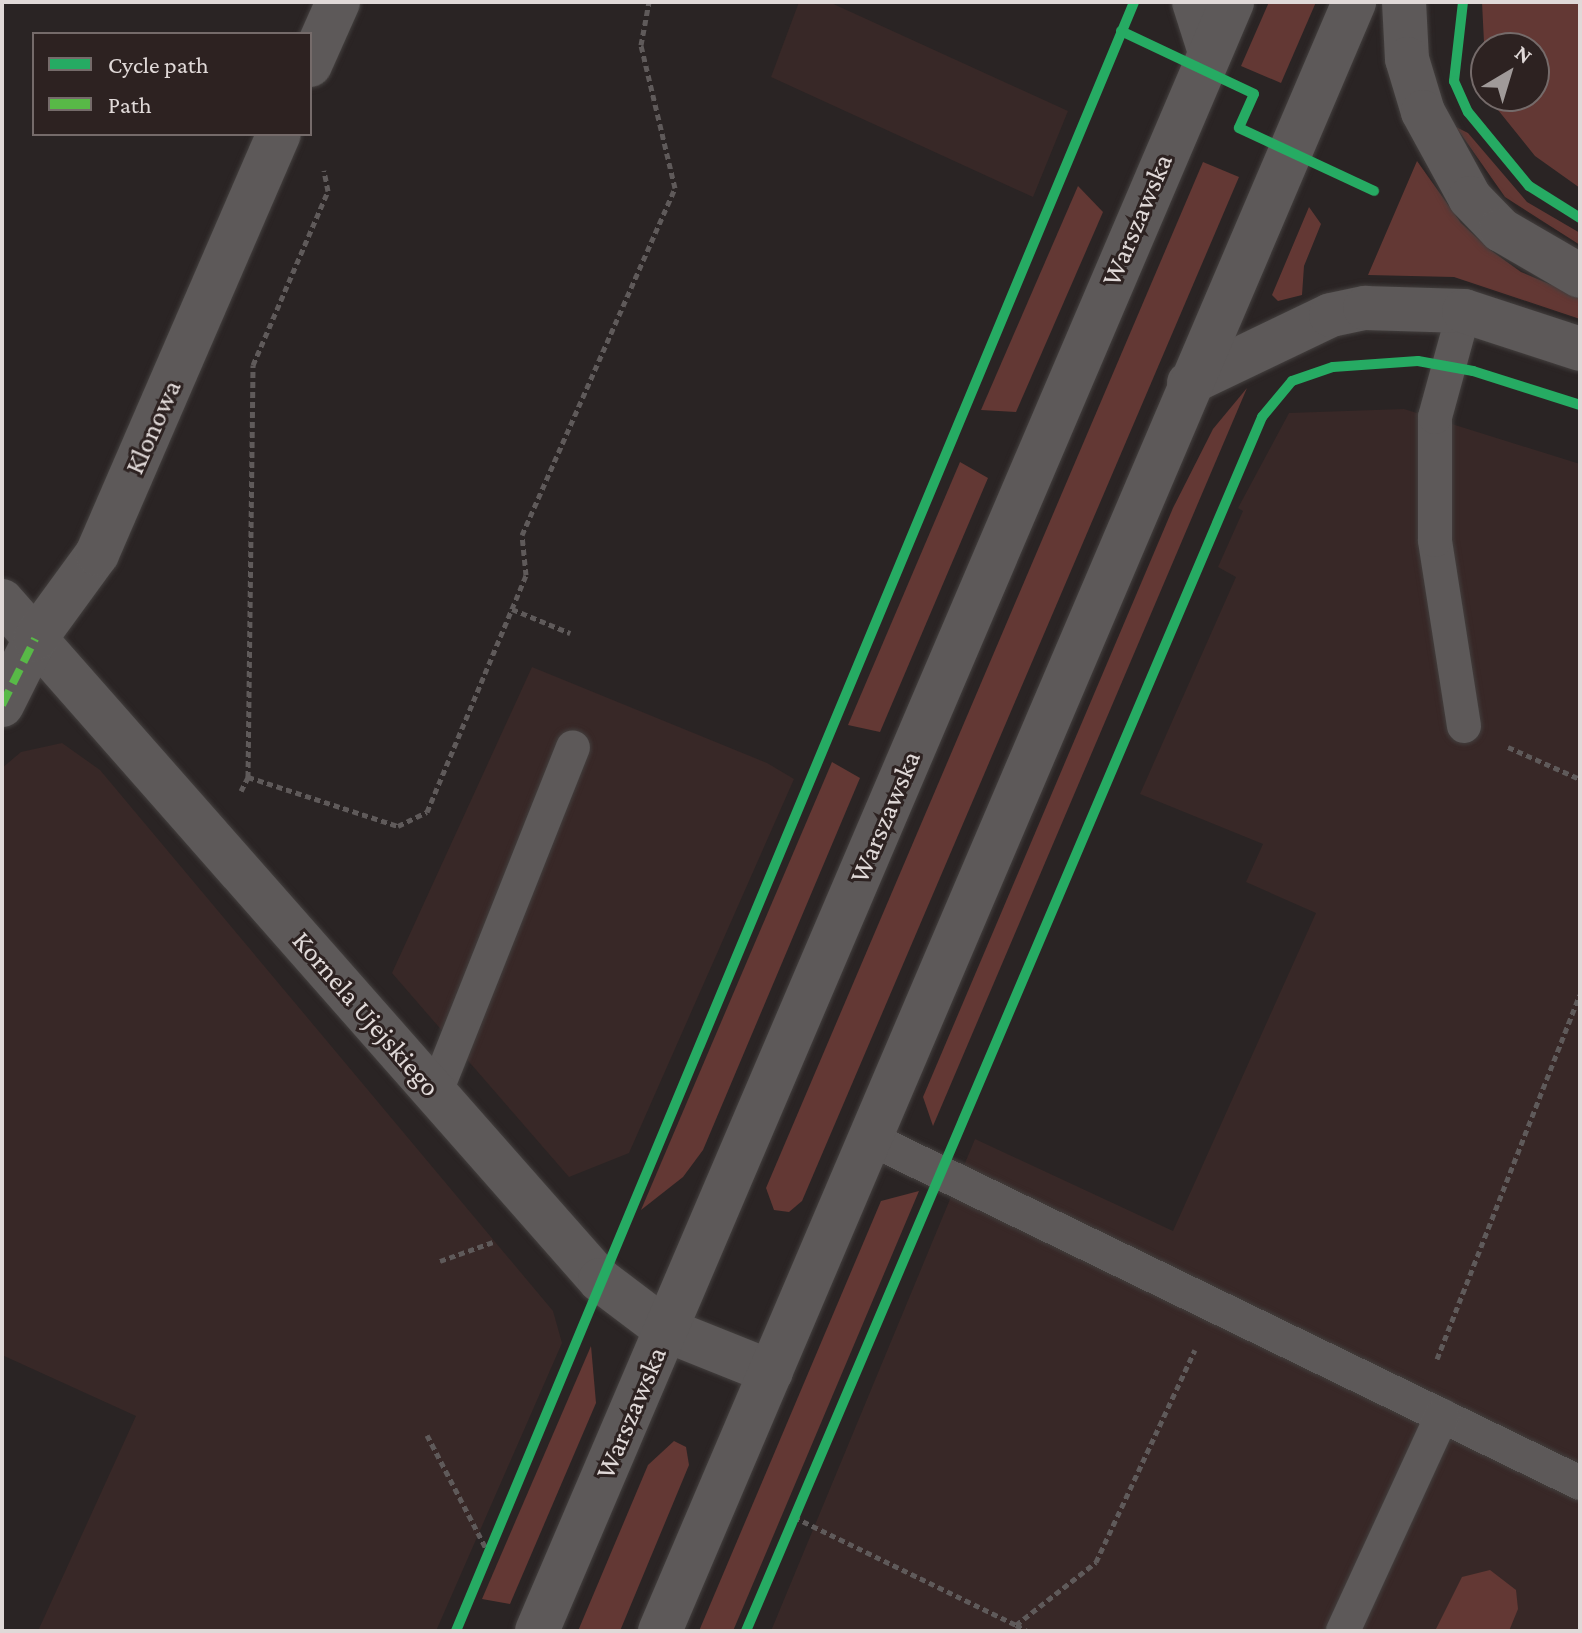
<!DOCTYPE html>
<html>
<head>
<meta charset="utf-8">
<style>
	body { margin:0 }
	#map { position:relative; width:1582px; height:1633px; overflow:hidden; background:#2a2424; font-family:"Crimson Pro",serif }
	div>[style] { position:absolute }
	.built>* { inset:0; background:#382827 }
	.green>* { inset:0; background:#633834 }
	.path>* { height:5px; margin-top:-2.5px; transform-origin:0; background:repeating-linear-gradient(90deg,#5f5a5a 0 6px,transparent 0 10px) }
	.roads { filter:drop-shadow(0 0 2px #433f3e) drop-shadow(0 0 2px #433f3e) }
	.service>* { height:34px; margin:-17px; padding:0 17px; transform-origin:17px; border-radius:17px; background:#5d5959 }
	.minor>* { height:44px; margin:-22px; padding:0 22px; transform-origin:22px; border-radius:22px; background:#5d5959 }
	.secondary>* { height:44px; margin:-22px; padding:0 22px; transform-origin:22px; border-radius:22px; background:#5d5959 }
	.quiet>* { height:8px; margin-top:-4px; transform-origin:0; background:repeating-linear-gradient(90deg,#58b947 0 16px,transparent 0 24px) }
	.cycleway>* { height:10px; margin:-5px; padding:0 5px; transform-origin:5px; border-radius:5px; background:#26ab63 }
	span { translate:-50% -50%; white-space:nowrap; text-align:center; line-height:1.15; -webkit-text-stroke:6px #2d2221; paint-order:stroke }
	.street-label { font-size:28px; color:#e0d9d8 }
	.frame { position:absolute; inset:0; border:4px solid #e0d9d8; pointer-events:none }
	.legend { position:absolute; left:32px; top:32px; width:280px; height:104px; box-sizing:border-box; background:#2d2221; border:2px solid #756b6a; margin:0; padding:10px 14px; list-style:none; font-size:24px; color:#e0d9d8 }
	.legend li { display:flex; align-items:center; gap:16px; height:40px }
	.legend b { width:40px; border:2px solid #756b6a }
	.north { position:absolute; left:1470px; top:32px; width:80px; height:80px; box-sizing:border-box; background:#2d2221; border:2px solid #756b6a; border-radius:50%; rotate:38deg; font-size:22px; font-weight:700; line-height:32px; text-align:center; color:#e0d9d8 }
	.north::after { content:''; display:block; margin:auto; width:28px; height:36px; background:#a09a99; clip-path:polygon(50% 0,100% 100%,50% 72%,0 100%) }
</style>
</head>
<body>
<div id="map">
	<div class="built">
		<div style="clip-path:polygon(799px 2px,829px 2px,1068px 111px,1033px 197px,771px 77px)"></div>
		<div style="clip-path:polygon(1404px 409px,1580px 464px,1580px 1631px,771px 1631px,975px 1139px,1173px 1231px,1316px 913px,1246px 882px,1263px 844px,1140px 794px,1236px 577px,1218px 567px,1243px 511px,1238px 508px,1289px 413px)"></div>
		<div style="clip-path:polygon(532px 667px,767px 763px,794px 779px,629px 1153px,569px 1177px,392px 973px)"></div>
		<div style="clip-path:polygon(62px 743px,100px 770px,553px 1311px,562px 1343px,436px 1631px,38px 1631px,136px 1416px,2px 1355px,2px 768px,21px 752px)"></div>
	</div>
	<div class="green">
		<div style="clip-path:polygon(1269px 2px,1316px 2px,1281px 83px,1241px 66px)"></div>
		<div style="clip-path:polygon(1482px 2px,1580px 2px,1580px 188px,1535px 156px,1494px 105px,1491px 96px,1534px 96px,1534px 48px,1486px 48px,1486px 83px)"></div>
		<div style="clip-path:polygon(1456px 127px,1468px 133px,1527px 202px,1580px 233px,1580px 245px,1505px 197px)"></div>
		<div style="clip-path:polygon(1417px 161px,1461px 223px,1489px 249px,1521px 272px,1580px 297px,1580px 319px,1454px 277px,1368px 275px)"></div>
		<div style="clip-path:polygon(1203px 162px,1239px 177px,802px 1201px,789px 1212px,774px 1210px,766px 1188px)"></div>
		<div style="clip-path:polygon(1078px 186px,1103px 212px,1016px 412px,981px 410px)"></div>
		<div style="clip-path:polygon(1309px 207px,1321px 224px,1304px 266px,1302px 295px,1278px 301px,1272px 295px)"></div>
		<div style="clip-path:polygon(1247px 388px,933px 1126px,923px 1097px,1173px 508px,1213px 429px)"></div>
		<div style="clip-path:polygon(960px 462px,988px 478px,880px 732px,848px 725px)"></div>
		<div style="clip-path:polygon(832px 762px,860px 778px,703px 1150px,683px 1177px,641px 1210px)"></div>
		<div style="clip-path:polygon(919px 1191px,733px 1631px,699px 1631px,881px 1201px)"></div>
		<div style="clip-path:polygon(591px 1346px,596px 1403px,510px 1604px,482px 1599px)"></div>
		<div style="clip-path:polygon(674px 1441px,686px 1447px,689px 1465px,620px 1631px,578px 1631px,648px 1465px)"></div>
		<div style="clip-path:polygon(1490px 1570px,1516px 1590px,1518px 1609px,1509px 1631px,1435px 1631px,1462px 1577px)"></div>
	</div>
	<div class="path">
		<div style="left:512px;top:609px;width:63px;rotate:22.5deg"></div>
		<div style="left:1508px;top:747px;width:79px;rotate:24deg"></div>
		<div style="left:248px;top:777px;width:158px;rotate:18.1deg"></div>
		<div style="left:398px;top:826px;width:32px;rotate:-26deg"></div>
		<div style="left:427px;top:812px;width:257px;rotate:-67.3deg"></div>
		<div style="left:526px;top:575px;width:40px;rotate:-95.7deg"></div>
		<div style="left:522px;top:535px;width:379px;rotate:-66.2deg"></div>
		<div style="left:675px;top:188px;width:147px;rotate:-103.4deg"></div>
		<div style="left:641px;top:45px;width:44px;rotate:-79.5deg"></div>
		<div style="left:241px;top:791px;width:16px;rotate:-63deg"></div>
		<div style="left:248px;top:777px;width:412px;rotate:-89.3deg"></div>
		<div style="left:253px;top:365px;width:189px;rotate:-66.7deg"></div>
		<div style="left:328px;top:191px;width:21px;rotate:-101deg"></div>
		<div style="left:440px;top:1261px;width:56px;rotate:-19.7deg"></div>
		<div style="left:1437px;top:1359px;width:391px;rotate:-68.6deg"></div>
		<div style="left:427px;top:1435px;width:132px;rotate:62.5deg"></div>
		<div style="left:794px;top:1517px;width:247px;rotate:25.9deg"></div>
		<div style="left:1016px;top:1625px;width:102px;rotate:-38.2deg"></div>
		<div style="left:1096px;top:1562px;width:234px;rotate:-65deg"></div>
		<div style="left:1016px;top:1625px;width:13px;rotate:29deg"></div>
	</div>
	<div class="roads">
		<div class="service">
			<div style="left:1464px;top:726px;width:188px;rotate:-98.9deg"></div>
			<div style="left:1435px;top:540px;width:123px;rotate:-90deg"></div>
			<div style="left:1435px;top:417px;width:110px;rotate:-74.7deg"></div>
			<div style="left:435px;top:1094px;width:373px;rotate:-68.3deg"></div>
			<div style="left:869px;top:1138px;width:790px;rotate:25.88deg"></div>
			<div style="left:1343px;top:1631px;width:237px;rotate:-65.3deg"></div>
		</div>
		<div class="minor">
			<div style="left:1194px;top:2px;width:52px;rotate:72.3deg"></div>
			<div style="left:310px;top:65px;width:69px;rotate:-66deg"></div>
			<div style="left:2px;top:601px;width:905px;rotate:48.63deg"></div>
			<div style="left:600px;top:1280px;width:83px;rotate:37.1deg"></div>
			<div style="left:666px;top:1330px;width:113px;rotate:21.8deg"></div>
			<div style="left:2px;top:705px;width:74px;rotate:-63.4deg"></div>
			<div style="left:35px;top:639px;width:105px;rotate:-53.9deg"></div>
			<div style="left:97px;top:554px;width:458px;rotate:-66.6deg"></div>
		</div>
		<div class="secondary">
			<div style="left:1404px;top:2px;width:57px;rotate:87deg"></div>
			<div style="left:1407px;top:59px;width:55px;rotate:73.2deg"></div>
			<div style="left:1423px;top:112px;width:98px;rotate:61.3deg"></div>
			<div style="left:1470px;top:198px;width:45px;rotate:45.9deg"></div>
			<div style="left:1501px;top:230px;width:91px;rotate:30.2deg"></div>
			<div style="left:1189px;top:383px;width:157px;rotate:-25.6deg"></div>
			<div style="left:1331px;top:315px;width:35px;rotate:-12deg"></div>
			<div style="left:1365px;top:308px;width:99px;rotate:1.7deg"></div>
			<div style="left:1464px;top:311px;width:122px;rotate:18.1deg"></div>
			<div style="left:537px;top:1631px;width:1771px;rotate:-66.89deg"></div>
			<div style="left:660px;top:1631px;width:1771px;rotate:-66.92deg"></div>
		</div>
	</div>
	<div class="quiet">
		<div style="left:2px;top:705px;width:74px;rotate:-63.4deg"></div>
	</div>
	<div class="cycleway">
		<div style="left:1463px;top:2px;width:80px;rotate:96.5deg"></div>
		<div style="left:1454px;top:81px;width:34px;rotate:66deg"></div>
		<div style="left:1468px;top:112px;width:96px;rotate:50.5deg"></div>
		<div style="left:1529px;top:186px;width:60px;rotate:32.1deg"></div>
		<div style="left:1121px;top:31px;width:147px;rotate:25.3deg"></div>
		<div style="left:1254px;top:94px;width:37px;rotate:114deg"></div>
		<div style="left:1239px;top:128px;width:149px;rotate:25deg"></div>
		<div style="left:456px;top:1631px;width:1764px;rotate:-67.4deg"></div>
		<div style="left:746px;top:1631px;width:1319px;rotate:-66.97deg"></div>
		<div style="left:1262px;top:417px;width:47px;rotate:-50.2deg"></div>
		<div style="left:1292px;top:381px;width:43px;rotate:-18.9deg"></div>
		<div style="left:1333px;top:367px;width:85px;rotate:-4deg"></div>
		<div style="left:1418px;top:361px;width:56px;rotate:10.3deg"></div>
		<div style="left:1473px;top:371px;width:112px;rotate:17.6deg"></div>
	</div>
	<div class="street-label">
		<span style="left:1137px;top:220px;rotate:-67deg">Warszawska</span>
		<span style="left:153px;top:427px;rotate:-66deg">Klonowa</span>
		<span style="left:885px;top:817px;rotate:-67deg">Warszawska</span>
		<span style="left:366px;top:1014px;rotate:49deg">Kornela Ujejskiego</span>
		<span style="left:631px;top:1413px;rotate:-67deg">Warszawska</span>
	</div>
	<div class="frame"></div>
	<ul class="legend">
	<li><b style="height:10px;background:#26ab63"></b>Cycle path</li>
	<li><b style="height:10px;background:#58b947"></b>Path</li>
	</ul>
	<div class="north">N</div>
</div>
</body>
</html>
